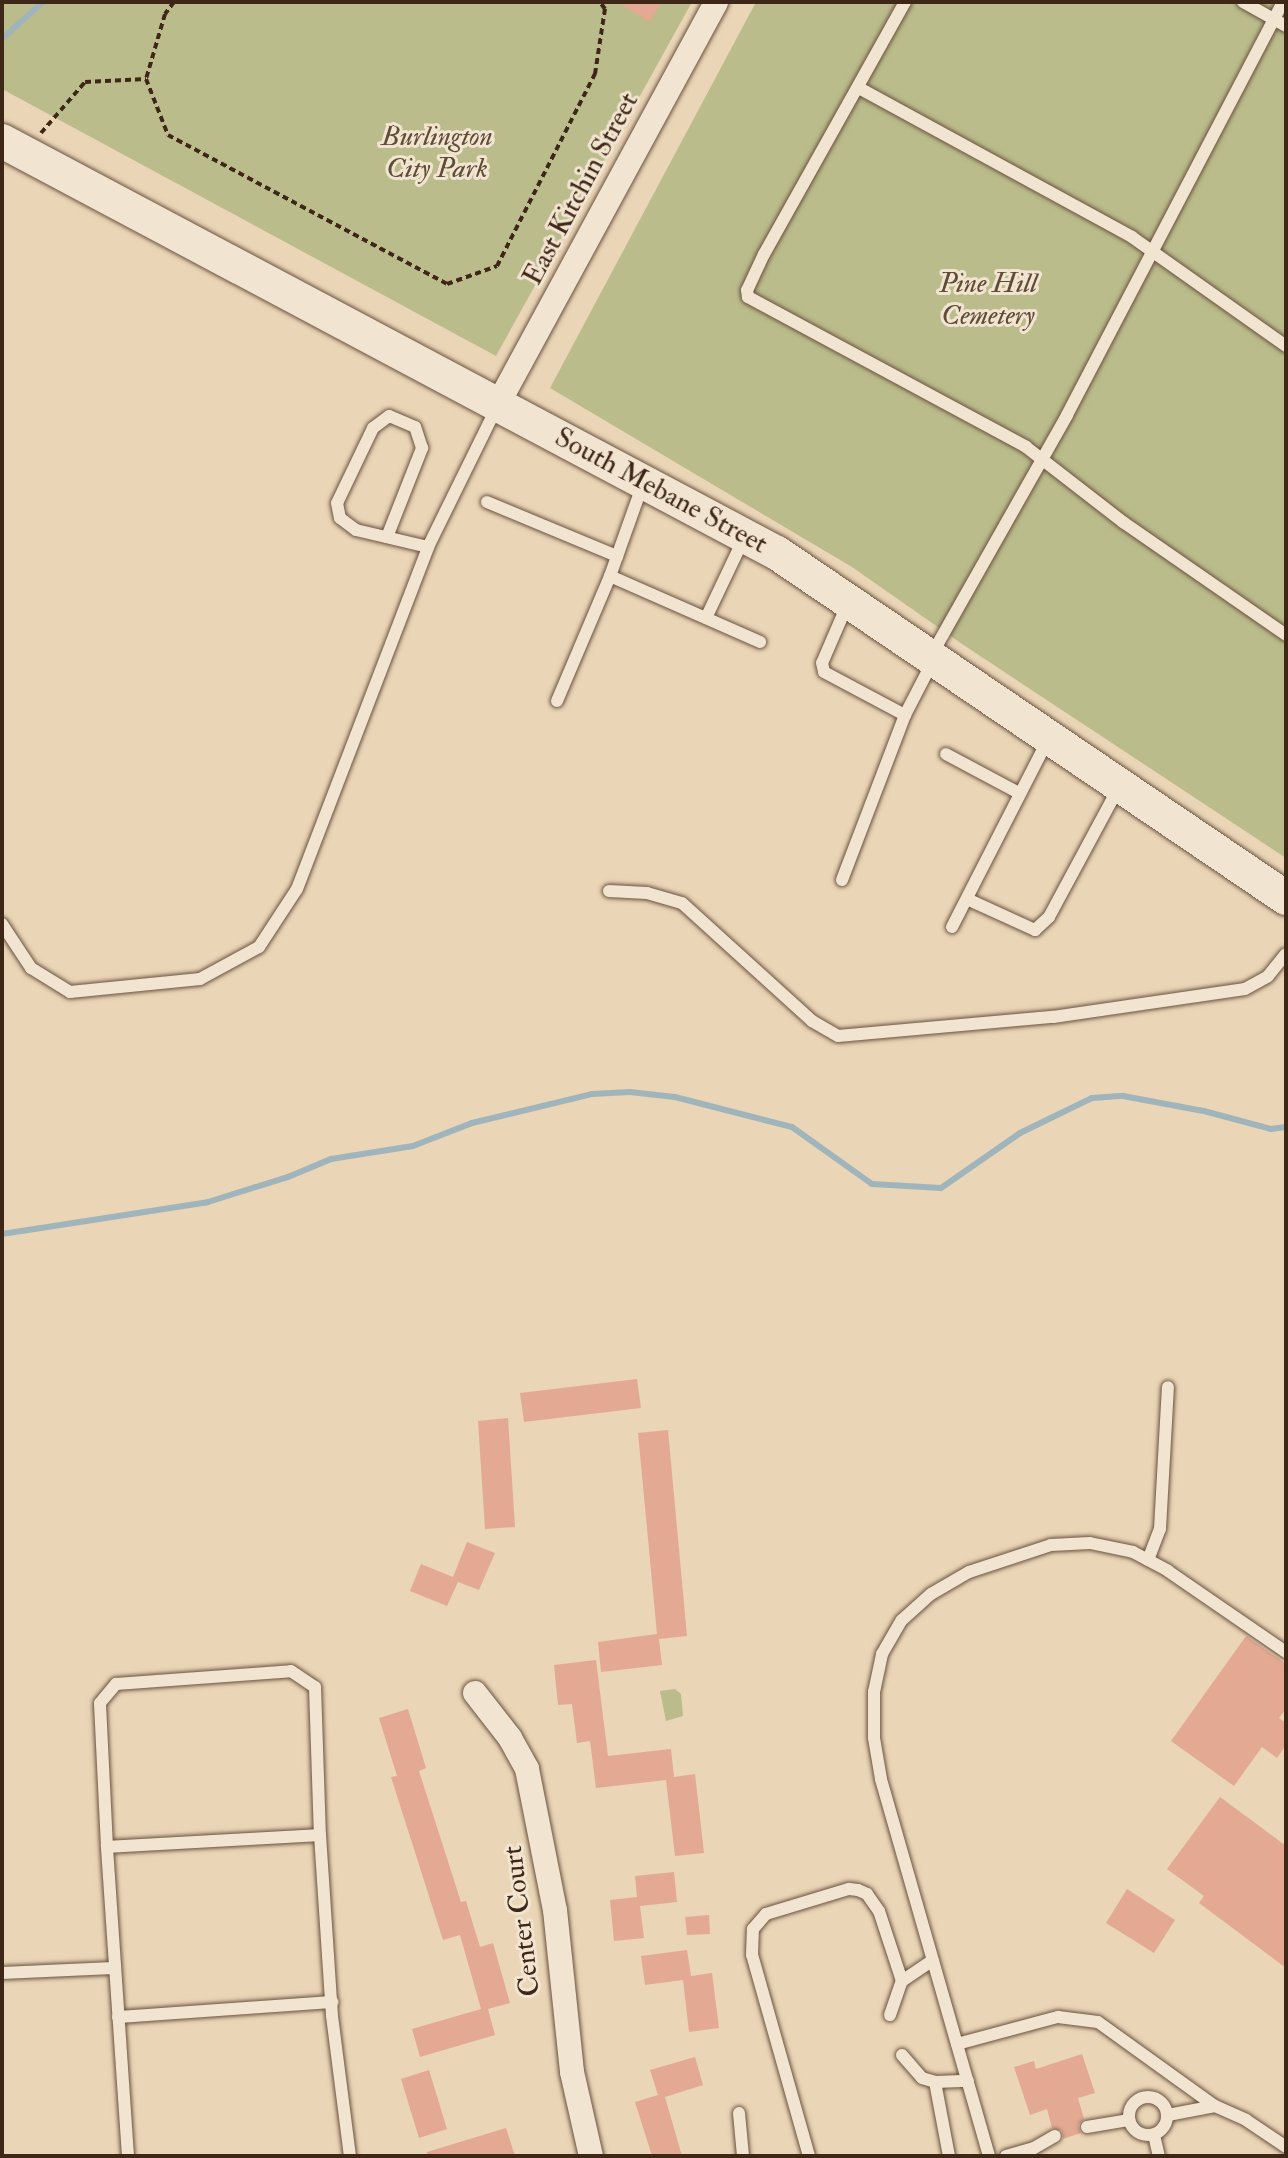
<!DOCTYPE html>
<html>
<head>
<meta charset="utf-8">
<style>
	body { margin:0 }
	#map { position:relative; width:1288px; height:2158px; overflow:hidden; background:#ead5b6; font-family:"IM FELL Double Pica",serif }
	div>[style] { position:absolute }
	.green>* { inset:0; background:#bbbc8b }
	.stream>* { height:6px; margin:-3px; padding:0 3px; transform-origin:3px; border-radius:3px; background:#9fb5bb }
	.building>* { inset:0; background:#e3a993 }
	.path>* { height:4px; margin-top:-2px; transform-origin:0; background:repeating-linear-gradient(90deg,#3f2718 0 6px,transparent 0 10px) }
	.roads { filter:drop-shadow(0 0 2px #6a5240) drop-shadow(0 0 2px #6a5240) }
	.lane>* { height:12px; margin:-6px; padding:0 6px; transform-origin:6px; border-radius:6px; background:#f1e4d0 }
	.lane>.ring { margin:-6px; padding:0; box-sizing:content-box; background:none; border:12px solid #f1e4d0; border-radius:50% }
	.street>* { height:24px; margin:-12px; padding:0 12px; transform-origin:12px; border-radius:12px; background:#f1e4d0 }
	.secondary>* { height:34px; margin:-17px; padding:0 17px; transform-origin:17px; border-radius:17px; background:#f1e4d0 }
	span { translate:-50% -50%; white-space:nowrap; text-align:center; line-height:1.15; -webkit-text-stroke:6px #f1e4d0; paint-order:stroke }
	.park-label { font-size:28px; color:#5e4c35; font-style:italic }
	.street-label { font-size:28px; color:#3f2718 }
	.frame { position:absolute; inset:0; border:4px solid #3f2718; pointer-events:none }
</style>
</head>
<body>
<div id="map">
	<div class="green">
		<div style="clip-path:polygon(2px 2px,692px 2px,496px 356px,2px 89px)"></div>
		<div style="clip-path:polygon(756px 2px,1286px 2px,1286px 858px,962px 644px,852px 567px,550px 388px)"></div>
		<div style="clip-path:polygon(675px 1689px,681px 1694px,683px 1716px,666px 1721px,660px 1691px)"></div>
	</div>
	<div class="stream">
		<div style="left:2px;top:39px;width:55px;rotate:-42.1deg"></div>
		<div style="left:2px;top:1234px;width:208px;rotate:-8.8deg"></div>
		<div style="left:208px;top:1202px;width:84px;rotate:-17.4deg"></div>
		<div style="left:288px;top:1177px;width:47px;rotate:-22.7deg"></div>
		<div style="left:331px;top:1159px;width:83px;rotate:-9deg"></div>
		<div style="left:413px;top:1146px;width:63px;rotate:-21.3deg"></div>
		<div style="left:472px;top:1123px;width:123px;rotate:-13.6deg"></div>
		<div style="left:592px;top:1094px;width:38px;rotate:-3deg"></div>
		<div style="left:630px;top:1092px;width:45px;rotate:6.3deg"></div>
		<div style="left:675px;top:1097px;width:121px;rotate:14.4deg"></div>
		<div style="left:792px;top:1127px;width:98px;rotate:35.5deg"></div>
		<div style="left:872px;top:1184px;width:69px;rotate:3.3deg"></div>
		<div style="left:941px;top:1188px;width:96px;rotate:-34.8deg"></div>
		<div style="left:1020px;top:1133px;width:80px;rotate:-25.9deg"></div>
		<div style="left:1092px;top:1098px;width:31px;rotate:-4deg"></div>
		<div style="left:1123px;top:1096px;width:82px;rotate:10.5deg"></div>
		<div style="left:1204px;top:1111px;width:69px;rotate:15deg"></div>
		<div style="left:1271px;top:1129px;width:15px;rotate:-8deg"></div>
	</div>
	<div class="building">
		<div style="clip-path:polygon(618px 2px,662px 2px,649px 22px)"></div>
		<div style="clip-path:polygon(637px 1379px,641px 1408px,524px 1422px,520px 1393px)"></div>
		<div style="clip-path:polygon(508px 1418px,515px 1527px,485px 1529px,478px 1421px)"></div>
		<div style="clip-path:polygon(668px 1430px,687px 1636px,659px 1639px,662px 1665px,601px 1672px,598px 1642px,657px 1634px,638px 1433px)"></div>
		<div style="clip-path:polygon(467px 1542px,495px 1553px,479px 1590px,458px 1582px,447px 1606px,410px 1591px,421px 1564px,453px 1577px)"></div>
		<div style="clip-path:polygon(1246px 1636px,1286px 1664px,1286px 1709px,1279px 1718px,1286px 1723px,1286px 1745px,1277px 1758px,1262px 1747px,1234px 1786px,1171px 1741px)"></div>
		<div style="clip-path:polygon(596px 1660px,608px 1756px,671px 1749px,674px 1777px,695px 1774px,704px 1853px,675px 1856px,666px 1780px,596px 1788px,590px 1741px,577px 1743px,572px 1704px,558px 1705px,554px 1665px)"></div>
		<div style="clip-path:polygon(408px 1709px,426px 1768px,419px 1771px,461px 1902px,466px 1901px,480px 1947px,493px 1943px,510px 2003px,488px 2009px,495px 2035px,420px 2057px,412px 2029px,481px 2009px,460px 1935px,443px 1940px,391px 1777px,397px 1776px,379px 1718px)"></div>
		<div style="clip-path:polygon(1220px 1797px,1286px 1846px,1286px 1968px,1199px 1903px,1204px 1896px,1167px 1869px)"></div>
		<div style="clip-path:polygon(674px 1872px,677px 1902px,640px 1906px,644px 1938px,614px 1941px,610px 1900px,637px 1897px,635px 1876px)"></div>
		<div style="clip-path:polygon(1127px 1889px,1175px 1920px,1154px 1953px,1106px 1923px)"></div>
		<div style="clip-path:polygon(709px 1915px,710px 1934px,687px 1935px,685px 1917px)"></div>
		<div style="clip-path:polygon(687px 1950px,691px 1976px,712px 1973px,719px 2028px,689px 2032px,683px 1980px,645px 1985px,641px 1956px)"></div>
		<div style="clip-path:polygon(1082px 2054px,1095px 2093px,1078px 2098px,1084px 2119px,1078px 2125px,1081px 2133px,1063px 2139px,1062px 2131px,1052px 2128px,1047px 2109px,1030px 2115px,1014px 2067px,1034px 2061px,1036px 2069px)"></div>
		<div style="clip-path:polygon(695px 2057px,703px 2085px,665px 2097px,682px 2156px,652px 2156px,635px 2102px,658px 2095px,650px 2070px)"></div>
		<div style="clip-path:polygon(429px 2070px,447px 2129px,419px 2138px,401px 2079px)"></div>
		<div style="clip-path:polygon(506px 2128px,515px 2156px,427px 2156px,427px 2152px)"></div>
	</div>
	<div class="path">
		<div style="left:174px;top:2px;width:15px;rotate:127deg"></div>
		<div style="left:165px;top:14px;width:68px;rotate:106.3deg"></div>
		<div style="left:146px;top:79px;width:60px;rotate:68.6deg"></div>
		<div style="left:168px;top:135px;width:316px;rotate:28.1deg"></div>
		<div style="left:447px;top:284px;width:53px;rotate:-19.8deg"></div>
		<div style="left:497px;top:266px;width:216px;rotate:-63deg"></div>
		<div style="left:595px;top:74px;width:66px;rotate:-81.3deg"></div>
		<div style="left:605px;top:9px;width:9px;rotate:-126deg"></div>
		<div style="left:41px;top:133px;width:67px;rotate:-49.2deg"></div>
		<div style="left:85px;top:82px;width:61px;rotate:-2.8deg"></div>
	</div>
	<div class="roads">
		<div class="lane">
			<div style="left:905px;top:2px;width:289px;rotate:119.2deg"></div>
			<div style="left:764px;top:254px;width:40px;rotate:115deg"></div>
			<div style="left:747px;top:290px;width:7px;rotate:82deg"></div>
			<div style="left:748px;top:297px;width:316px;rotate:28.3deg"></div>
			<div style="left:1026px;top:447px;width:123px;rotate:37.7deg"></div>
			<div style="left:1123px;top:522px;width:198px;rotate:34.7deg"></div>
			<div style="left:1243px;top:2px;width:49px;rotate:29.2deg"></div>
			<div style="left:859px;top:88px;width:311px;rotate:28.6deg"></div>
			<div style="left:1132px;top:237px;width:189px;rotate:35.3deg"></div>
			<div style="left:487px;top:502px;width:141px;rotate:22.6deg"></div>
			<div style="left:387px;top:537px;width:96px;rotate:-68.5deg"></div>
			<div style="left:422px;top:448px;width:22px;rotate:-108deg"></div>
			<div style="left:415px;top:427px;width:28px;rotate:-157deg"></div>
			<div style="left:389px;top:416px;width:20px;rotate:143deg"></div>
			<div style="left:373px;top:428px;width:83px;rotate:115.6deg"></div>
			<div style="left:337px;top:503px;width:15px;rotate:79deg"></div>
			<div style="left:340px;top:518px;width:20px;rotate:37deg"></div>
			<div style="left:356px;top:530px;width:74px;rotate:13.3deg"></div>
			<div style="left:610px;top:576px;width:164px;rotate:23.7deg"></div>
			<div style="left:848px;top:603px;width:65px;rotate:113.4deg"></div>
			<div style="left:822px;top:663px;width:9px;rotate:77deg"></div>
			<div style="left:824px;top:672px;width:92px;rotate:28deg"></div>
			<div style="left:905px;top:715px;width:61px;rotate:-62.6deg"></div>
			<div style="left:706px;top:618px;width:89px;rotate:-64.6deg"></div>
			<div style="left:932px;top:654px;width:274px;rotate:-60.5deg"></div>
			<div style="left:1067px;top:415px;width:466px;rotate:-62.4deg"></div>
			<div style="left:557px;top:701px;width:136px;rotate:-67deg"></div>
			<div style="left:610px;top:576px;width:98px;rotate:-70.3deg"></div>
			<div style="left:946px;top:754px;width:83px;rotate:28.1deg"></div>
			<div style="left:842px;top:880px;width:177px;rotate:-69.1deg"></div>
			<div style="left:609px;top:891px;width:38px;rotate:3deg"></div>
			<div style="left:647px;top:893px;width:36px;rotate:16deg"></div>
			<div style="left:682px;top:903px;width:176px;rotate:42.2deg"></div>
			<div style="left:812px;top:1021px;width:30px;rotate:30deg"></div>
			<div style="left:838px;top:1036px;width:216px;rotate:-5.1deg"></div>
			<div style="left:1053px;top:1017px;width:194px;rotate:-8.3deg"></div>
			<div style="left:1245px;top:989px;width:26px;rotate:-29deg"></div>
			<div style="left:1268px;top:976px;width:28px;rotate:-51deg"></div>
			<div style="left:967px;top:899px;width:75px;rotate:24.5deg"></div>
			<div style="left:1035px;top:930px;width:19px;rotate:-43deg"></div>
			<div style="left:1049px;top:917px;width:148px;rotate:-61.7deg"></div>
			<div style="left:2px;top:924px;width:53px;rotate:56.6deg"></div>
			<div style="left:31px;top:968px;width:46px;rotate:31.6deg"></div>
			<div style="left:70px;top:992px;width:131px;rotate:-5.7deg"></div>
			<div style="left:200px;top:979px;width:67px;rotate:-28.5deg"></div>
			<div style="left:259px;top:947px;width:69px;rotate:-56.8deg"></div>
			<div style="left:297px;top:889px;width:366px;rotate:-69deg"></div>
			<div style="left:428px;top:547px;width:156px;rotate:-63.8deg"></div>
			<div style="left:952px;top:927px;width:211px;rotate:-62.9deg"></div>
			<div style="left:1148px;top:1560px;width:33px;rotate:-69deg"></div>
			<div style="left:1160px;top:1529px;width:142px;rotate:-86.8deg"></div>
			<div style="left:107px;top:1847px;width:144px;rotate:-92.8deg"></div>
			<div style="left:100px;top:1703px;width:25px;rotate:-50deg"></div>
			<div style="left:116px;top:1684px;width:175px;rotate:-4.2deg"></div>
			<div style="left:291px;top:1671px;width:29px;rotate:34deg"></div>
			<div style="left:315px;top:1687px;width:148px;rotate:88.1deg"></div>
			<div style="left:2px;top:1973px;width:111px;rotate:-2.6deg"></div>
			<div style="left:890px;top:2015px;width:36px;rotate:-71deg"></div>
			<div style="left:902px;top:1981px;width:37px;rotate:-34deg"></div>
			<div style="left:118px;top:2017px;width:215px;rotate:-4deg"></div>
			<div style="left:957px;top:2044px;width:105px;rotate:-15deg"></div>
			<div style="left:1058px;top:2017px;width:40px;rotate:7.1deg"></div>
			<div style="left:1098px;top:2022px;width:144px;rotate:35.7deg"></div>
			<div style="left:1215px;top:2106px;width:48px;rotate:169.2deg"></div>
			<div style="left:902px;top:2055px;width:30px;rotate:49deg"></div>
			<div style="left:922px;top:2078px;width:14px;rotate:17deg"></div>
			<div style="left:935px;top:2082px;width:33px;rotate:-2deg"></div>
			<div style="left:935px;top:2082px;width:75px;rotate:79.3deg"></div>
			<div class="ring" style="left:1129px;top:2097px;width:26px;height:26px"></div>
			<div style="left:1215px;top:2106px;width:34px;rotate:24deg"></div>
			<div style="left:1246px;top:2120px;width:48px;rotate:34deg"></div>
			<div style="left:739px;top:2113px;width:43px;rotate:84.7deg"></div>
			<div style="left:1087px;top:2127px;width:43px;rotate:-9.5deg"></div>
			<div style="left:1154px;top:2135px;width:22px;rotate:77deg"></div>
			<div style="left:128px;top:2156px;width:310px;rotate:-93.9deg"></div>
			<div style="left:107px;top:1847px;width:213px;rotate:-3.2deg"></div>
			<div style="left:320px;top:1835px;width:181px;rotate:86.2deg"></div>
			<div style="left:332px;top:2016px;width:141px;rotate:82.7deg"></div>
			<div style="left:809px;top:2156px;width:209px;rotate:-105.8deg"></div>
			<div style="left:752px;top:1955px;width:26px;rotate:-88deg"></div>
			<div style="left:753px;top:1929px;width:20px;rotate:-49deg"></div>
			<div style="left:766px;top:1914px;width:87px;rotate:-16.8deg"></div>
			<div style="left:849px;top:1889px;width:9px;rotate:6deg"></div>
			<div style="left:858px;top:1890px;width:10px;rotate:24deg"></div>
			<div style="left:867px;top:1894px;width:21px;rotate:55deg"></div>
			<div style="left:879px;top:1911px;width:74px;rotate:71.8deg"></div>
			<div style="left:989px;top:2156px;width:392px;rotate:-106deg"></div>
			<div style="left:881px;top:1779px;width:42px;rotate:-99.7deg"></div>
			<div style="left:874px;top:1738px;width:46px;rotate:-90deg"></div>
			<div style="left:874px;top:1692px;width:39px;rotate:-78deg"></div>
			<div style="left:882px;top:1654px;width:39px;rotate:-60deg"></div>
			<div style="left:902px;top:1620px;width:39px;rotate:-42deg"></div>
			<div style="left:931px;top:1594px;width:44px;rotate:-30.1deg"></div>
			<div style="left:969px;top:1572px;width:86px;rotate:-18.2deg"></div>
			<div style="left:1051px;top:1545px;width:39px;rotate:-3deg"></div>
			<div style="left:1090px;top:1543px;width:44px;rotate:11.8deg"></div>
			<div style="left:1133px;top:1552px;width:40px;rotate:28deg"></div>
			<div style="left:1168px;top:1571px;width:143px;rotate:34.5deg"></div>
			<div style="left:1006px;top:2156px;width:29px;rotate:-16deg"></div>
			<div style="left:1034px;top:2148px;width:24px;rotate:-30deg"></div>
		</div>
		<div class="street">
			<div style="left:498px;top:404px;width:457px;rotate:-61.5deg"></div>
			<div style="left:475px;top:1693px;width:57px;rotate:52.1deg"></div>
			<div style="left:510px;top:1738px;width:35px;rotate:61deg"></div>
			<div style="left:527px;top:1769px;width:144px;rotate:78.8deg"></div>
			<div style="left:555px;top:1910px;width:163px;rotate:84deg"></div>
			<div style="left:572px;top:2072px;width:86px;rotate:77.3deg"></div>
		</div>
		<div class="secondary">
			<div style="left:2px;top:141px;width:878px;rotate:28deg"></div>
			<div style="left:777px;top:553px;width:615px;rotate:34.13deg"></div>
		</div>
	</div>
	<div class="park-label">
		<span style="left:437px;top:153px">Burlington<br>City Park</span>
		<span style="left:988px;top:300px">Pine Hill<br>Cemetery</span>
	</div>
	<div class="street-label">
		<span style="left:581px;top:189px;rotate:-62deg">East Kitchin Street</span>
		<span style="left:661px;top:491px;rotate:28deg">South Mebane Street</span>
		<span style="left:522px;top:1921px;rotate:-97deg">Center Court</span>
	</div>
	<div class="frame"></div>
</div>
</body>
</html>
